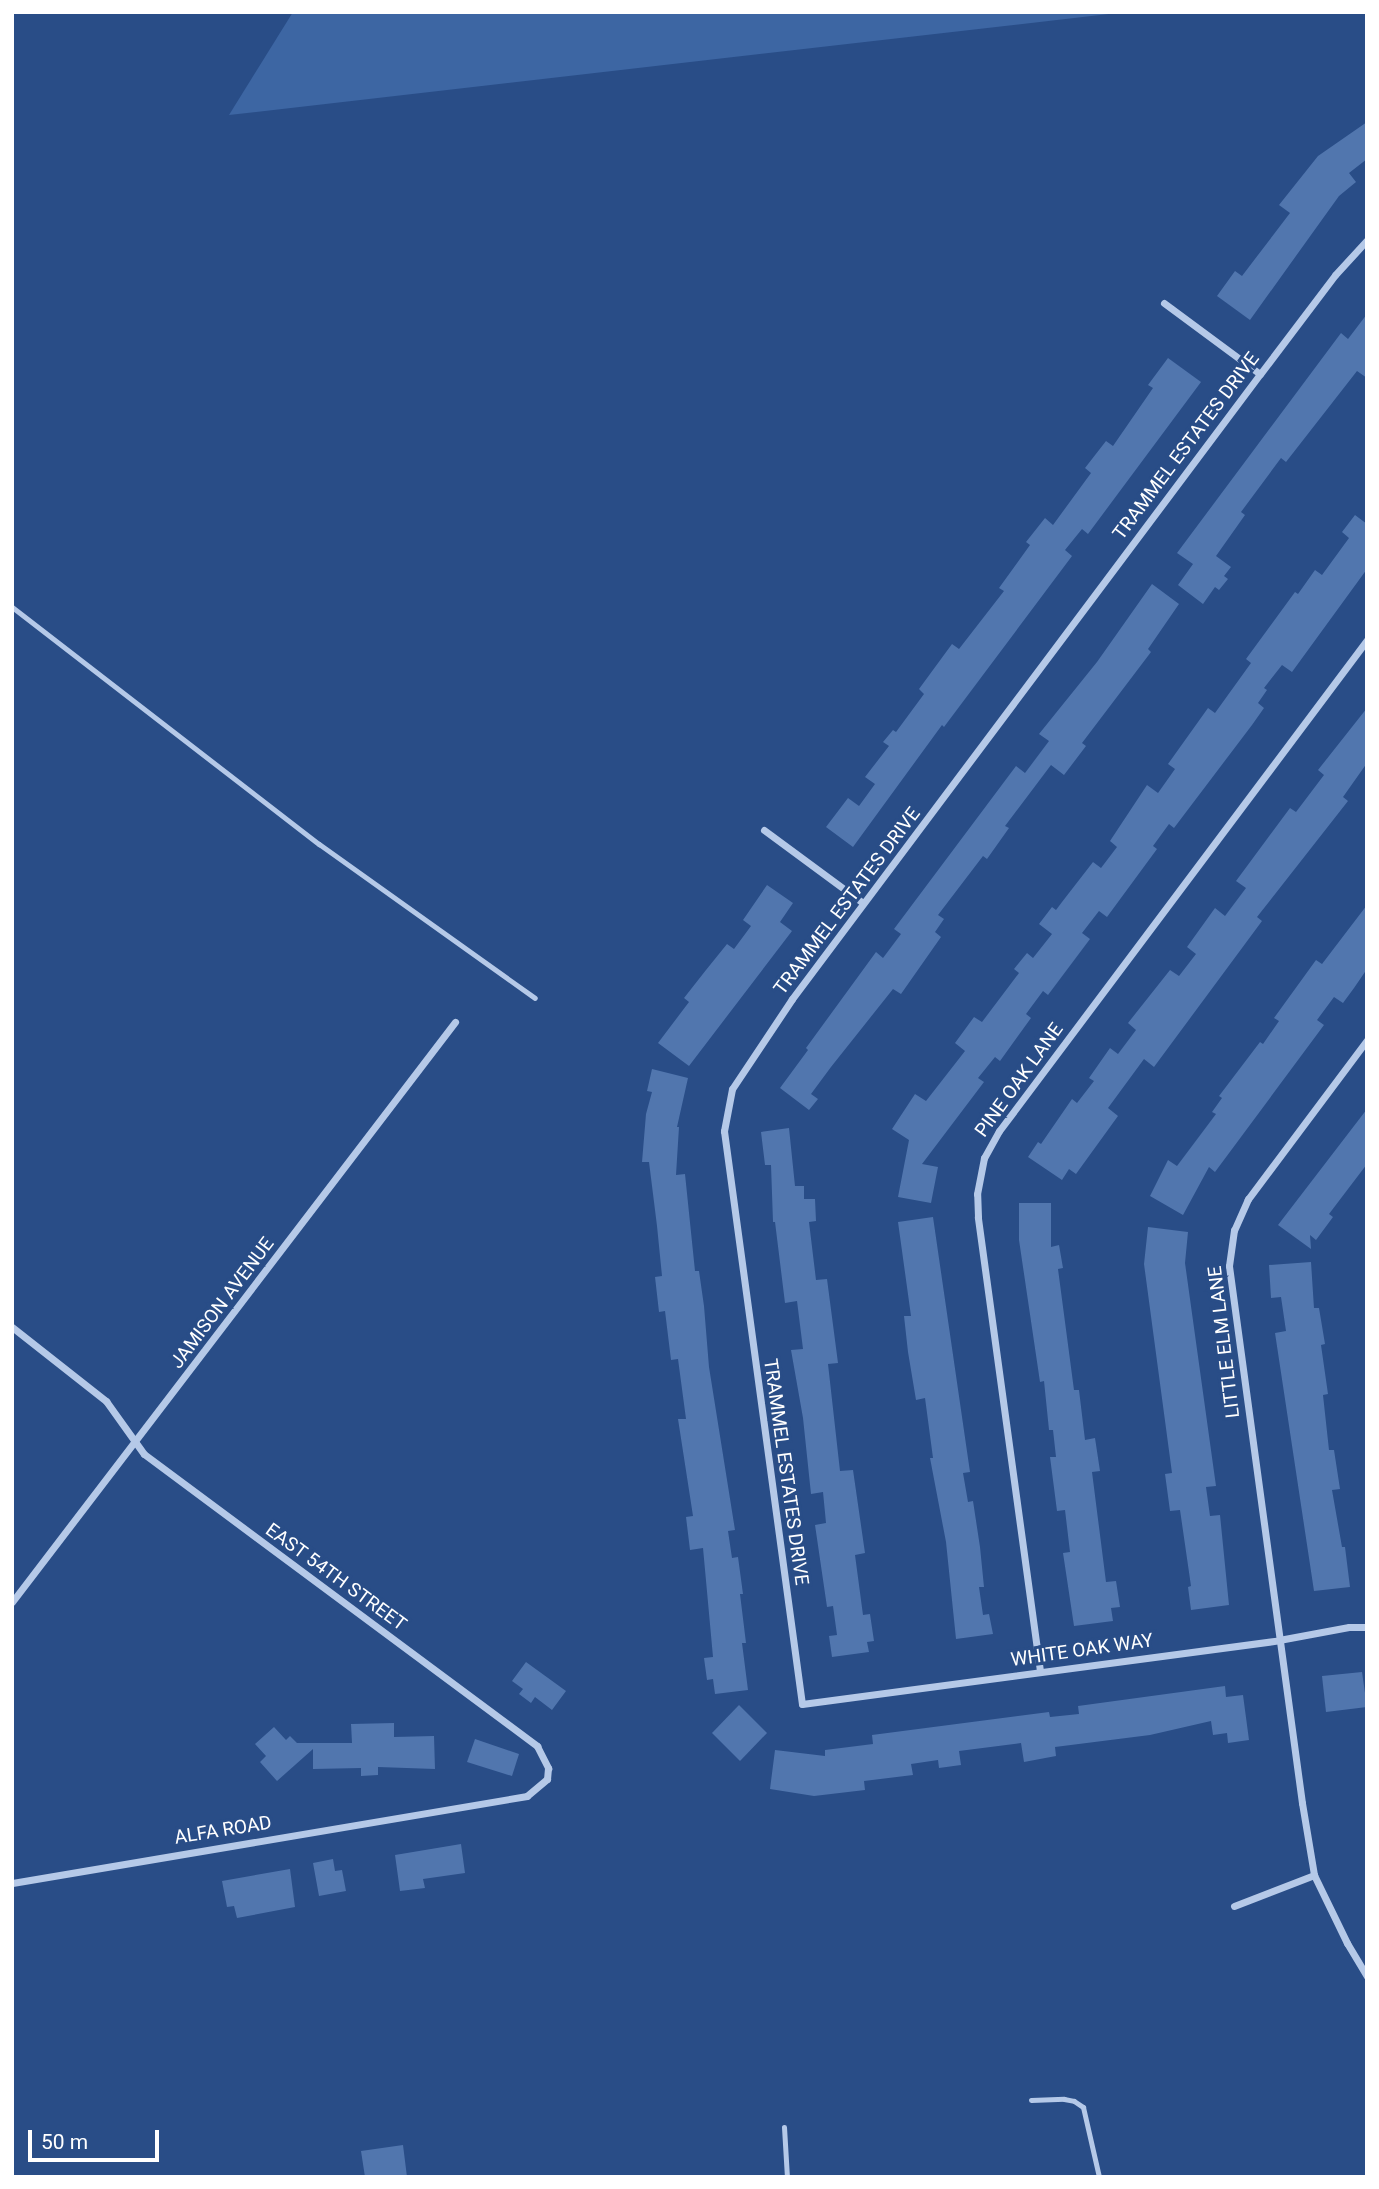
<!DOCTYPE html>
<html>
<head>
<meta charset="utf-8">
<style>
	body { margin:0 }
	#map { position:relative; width:1379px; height:2189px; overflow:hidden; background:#294d87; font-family:Roboto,sans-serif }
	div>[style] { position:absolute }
	.green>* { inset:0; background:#3d66a3 }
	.building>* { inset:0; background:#5176ae }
	.service>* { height:5px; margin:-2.5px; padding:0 2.5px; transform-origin:2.5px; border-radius:2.5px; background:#b5c9e8 }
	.minor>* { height:7px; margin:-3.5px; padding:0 3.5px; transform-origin:3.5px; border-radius:3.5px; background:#b5c9e8 }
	span { translate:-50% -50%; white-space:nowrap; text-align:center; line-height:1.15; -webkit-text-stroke:6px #294d87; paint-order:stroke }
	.street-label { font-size:19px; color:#fff }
	.frame { position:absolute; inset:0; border:14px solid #fff; pointer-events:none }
	.scale { position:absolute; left:28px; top:2130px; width:131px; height:32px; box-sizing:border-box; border:4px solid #fff; border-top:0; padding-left:9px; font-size:21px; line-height:24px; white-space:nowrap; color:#fff; -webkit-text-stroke:5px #294d87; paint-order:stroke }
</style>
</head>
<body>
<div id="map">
	<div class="green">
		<div style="clip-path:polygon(293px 12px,1126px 12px,229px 115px)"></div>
	</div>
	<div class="building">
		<div style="clip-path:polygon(1367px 122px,1367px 159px,1349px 173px,1356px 182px,1339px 196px,1250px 320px,1217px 296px,1235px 271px,1242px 276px,1290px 213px,1279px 205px,1318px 156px)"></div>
		<div style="clip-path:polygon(1367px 314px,1367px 378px,1357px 371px,1286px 462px,1281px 458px,1241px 512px,1245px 515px,1216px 556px,1231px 567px,1224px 576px,1228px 579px,1219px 590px,1215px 587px,1203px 604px,1178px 585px,1193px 564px,1177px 553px,1341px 333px,1348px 339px)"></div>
		<div style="clip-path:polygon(1168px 358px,1201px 382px,1088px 534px,1082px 529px,1065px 550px,1072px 556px,944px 727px,942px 725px,853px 847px,826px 827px,848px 798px,859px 806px,875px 784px,865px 777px,889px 746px,883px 742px,893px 730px,896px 732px,924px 694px,919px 689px,952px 644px,959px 649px,1004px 591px,999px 588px,1030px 545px,1026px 542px,1045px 518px,1053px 525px,1091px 473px,1085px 468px,1106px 441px,1113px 446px,1153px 388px,1148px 385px)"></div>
		<div style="clip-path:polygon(1355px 515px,1367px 524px,1367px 569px,1292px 672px,1282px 665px,1264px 688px,1267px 690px,1258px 703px,1264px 708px,1252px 725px,1174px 828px,1169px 824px,1153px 846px,1157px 849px,1107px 917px,1099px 911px,1082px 933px,1090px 939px,1048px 995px,1043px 991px,1026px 1014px,1031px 1018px,1000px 1061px,995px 1057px,978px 1078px,984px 1082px,922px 1164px,938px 1167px,931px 1203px,898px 1197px,909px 1140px,892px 1129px,915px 1094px,926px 1101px,965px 1051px,955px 1043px,974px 1017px,982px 1022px,1019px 973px,1014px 969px,1027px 953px,1033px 958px,1052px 934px,1039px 924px,1052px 907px,1056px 910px,1062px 902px,1093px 862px,1101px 868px,1117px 847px,1110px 841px,1147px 785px,1158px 793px,1175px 769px,1168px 764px,1208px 708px,1215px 713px,1251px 663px,1246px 659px,1295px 592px,1298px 594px,1315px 570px,1322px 575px,1349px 538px,1342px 532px)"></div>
		<div style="clip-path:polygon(1152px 584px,1179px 604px,1148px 649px,1151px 652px,1082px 743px,1086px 746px,1064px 775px,1051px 765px,1005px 826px,1009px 828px,987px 859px,983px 856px,938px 915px,944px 919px,935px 932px,941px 937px,901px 994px,893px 989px,831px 1067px,811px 1094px,818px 1099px,809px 1110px,780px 1088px,808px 1050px,806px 1048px,876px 952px,883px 958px,901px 934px,894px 929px,1016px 766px,1025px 773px,1049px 741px,1039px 734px,1097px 662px)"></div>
		<div style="clip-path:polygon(1367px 708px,1367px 763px,1343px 797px,1348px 801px,1257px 917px,1262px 921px,1154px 1067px,1144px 1059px,1108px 1108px,1118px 1116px,1076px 1174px,1069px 1169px,1062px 1180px,1028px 1157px,1038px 1142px,1041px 1144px,1072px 1099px,1077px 1103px,1094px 1081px,1089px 1078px,1110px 1048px,1118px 1054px,1136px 1030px,1128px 1023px,1170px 970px,1179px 976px,1196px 954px,1187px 947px,1215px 908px,1225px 916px,1246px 888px,1236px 881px,1290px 808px,1296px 812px,1324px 775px,1318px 770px)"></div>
		<div style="clip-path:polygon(767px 885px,793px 903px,780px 922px,792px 931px,689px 1066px,658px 1043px,689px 1002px,684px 998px,706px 970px,727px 944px,734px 949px,751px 926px,743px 920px)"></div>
		<div style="clip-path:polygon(1367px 905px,1367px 969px,1354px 988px,1343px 1003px,1334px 997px,1317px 1020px,1324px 1025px,1215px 1172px,1209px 1167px,1183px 1215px,1150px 1196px,1168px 1160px,1177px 1166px,1216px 1114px,1212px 1112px,1222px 1098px,1219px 1096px,1260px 1042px,1263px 1044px,1279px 1021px,1274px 1018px,1316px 960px,1322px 964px)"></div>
		<div style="clip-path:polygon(652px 1069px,688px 1078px,677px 1127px,679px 1127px,676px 1175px,685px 1174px,695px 1271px,699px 1271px,704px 1306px,709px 1367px,735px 1530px,728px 1531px,732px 1558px,738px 1557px,743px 1594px,740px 1594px,746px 1643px,742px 1643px,748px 1690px,715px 1694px,713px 1679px,707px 1680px,704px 1658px,713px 1657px,703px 1548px,690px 1550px,686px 1517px,693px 1516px,678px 1419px,686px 1419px,678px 1359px,671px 1360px,665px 1311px,659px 1312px,655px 1277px,662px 1276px,657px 1226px,649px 1162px,642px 1162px,646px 1114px,652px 1092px,647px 1091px)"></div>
		<div style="clip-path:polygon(1367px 1109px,1367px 1164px,1329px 1214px,1333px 1217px,1316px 1240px,1310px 1235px,1311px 1249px,1278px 1225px)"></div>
		<div style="clip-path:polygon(789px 1128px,795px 1186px,804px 1186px,804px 1199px,815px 1199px,816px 1221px,809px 1222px,816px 1280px,827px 1279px,838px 1363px,828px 1364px,840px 1471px,853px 1470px,865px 1553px,855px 1555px,863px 1615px,870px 1614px,874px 1641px,867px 1642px,869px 1652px,832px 1657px,829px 1636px,837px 1635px,833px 1606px,827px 1607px,815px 1525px,826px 1523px,823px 1492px,811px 1494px,803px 1418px,791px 1350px,803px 1349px,797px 1301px,785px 1303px,775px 1222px,773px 1222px,771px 1165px,765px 1165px,761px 1132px)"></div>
		<div style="clip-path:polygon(1019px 1203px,1051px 1203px,1051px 1247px,1059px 1245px,1063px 1268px,1058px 1269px,1074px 1390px,1079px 1390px,1085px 1440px,1095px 1438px,1100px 1471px,1092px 1472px,1106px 1582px,1116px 1581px,1120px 1607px,1111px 1608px,1113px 1621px,1074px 1626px,1063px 1553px,1070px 1552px,1065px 1510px,1057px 1511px,1050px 1457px,1056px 1457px,1053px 1430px,1049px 1430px,1044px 1381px,1040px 1382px,1019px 1240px)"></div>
		<div style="clip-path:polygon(933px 1217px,970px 1472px,963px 1473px,968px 1502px,973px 1501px,980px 1547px,984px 1587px,979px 1587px,983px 1615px,989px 1614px,993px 1634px,956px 1639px,946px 1542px,930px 1458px,933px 1458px,925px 1398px,916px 1400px,908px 1352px,904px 1316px,911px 1316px,898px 1222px)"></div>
		<div style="clip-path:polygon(1148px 1227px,1188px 1232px,1185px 1263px,1216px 1486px,1206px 1487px,1210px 1516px,1220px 1515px,1229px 1605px,1191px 1610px,1188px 1587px,1191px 1586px,1180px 1510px,1170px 1511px,1165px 1474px,1172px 1473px,1144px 1264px)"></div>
		<div style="clip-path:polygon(1311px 1262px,1314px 1308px,1319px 1308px,1325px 1344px,1321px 1345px,1328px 1394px,1323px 1395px,1329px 1450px,1334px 1450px,1340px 1489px,1332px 1490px,1342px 1547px,1345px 1547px,1350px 1587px,1314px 1591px,1275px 1333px,1286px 1331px,1281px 1297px,1271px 1298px,1269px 1265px)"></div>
		<div style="clip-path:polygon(526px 1662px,566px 1691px,552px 1710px,535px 1697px,531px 1703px,519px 1694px,523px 1689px,512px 1681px)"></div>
		<div style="clip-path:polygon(1362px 1672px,1367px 1707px,1326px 1712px,1322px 1676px)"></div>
		<div style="clip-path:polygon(1225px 1686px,1226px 1697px,1243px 1695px,1249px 1740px,1228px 1743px,1227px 1733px,1213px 1735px,1211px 1721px,1150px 1735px,1055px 1747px,1056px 1756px,1024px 1762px,1021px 1743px,959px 1751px,961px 1765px,939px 1768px,938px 1760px,911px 1764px,913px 1775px,864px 1781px,865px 1790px,814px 1796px,770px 1789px,775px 1750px,825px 1756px,825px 1750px,873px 1744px,872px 1735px,1049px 1712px,1050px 1717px,1079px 1714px,1078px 1706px)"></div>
		<div style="clip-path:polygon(739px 1705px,767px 1733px,740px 1761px,712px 1733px)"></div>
		<div style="clip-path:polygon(394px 1723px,394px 1737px,434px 1736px,435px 1769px,378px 1767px,378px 1775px,361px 1776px,361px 1768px,313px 1769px,313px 1749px,277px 1781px,260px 1762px,266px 1756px,255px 1744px,274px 1727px,286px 1740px,290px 1736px,297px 1743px,352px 1743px,351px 1724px)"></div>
		<div style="clip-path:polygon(475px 1739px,519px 1754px,512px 1776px,467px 1762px)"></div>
		<div style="clip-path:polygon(461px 1844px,465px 1873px,423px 1879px,425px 1888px,400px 1891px,395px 1855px)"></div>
		<div style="clip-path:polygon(333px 1859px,335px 1871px,342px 1870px,346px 1891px,319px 1896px,313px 1863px)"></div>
		<div style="clip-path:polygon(290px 1869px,295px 1907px,237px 1918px,234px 1906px,227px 1907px,222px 1881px)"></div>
		<div style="clip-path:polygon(403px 2145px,407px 2177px,365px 2177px,361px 2151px)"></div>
	</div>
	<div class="service">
		<div style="left:12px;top:607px;width:388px;rotate:37.7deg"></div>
		<div style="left:319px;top:844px;width:265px;rotate:35.5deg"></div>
		<div style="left:1031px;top:2100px;width:33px;rotate:-2deg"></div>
		<div style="left:1064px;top:2099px;width:10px;rotate:11deg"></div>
		<div style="left:1074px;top:2101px;width:11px;rotate:34deg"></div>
		<div style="left:1083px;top:2107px;width:72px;rotate:77.1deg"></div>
		<div style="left:784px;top:2127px;width:50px;rotate:86.6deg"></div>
	</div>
	<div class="minor">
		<div style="left:1367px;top:240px;width:47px;rotate:132.4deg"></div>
		<div style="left:1335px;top:275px;width:124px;rotate:127.1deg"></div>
		<div style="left:1260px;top:374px;width:781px;rotate:126.83deg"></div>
		<div style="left:792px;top:999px;width:108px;rotate:123.7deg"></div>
		<div style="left:732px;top:1089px;width:43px;rotate:100.8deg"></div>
		<div style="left:724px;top:1131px;width:578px;rotate:82.25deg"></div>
		<div style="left:802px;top:1704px;width:481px;rotate:-7.6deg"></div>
		<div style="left:1279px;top:1640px;width:71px;rotate:-10.5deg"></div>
		<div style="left:1349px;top:1627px;width:18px"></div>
		<div style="left:1164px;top:303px;width:119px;rotate:36.5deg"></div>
		<div style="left:764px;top:830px;width:123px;rotate:36.4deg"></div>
		<div style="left:1367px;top:1040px;width:199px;rotate:126.8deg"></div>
		<div style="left:1248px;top:1199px;width:34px;rotate:114deg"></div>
		<div style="left:1234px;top:1230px;width:36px;rotate:98deg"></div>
		<div style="left:1229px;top:1266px;width:542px;rotate:82.26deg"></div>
		<div style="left:1302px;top:1803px;width:73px;rotate:80.5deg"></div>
		<div style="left:1314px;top:1875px;width:76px;rotate:64.1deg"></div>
		<div style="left:1347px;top:1943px;width:39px;rotate:59deg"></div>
		<div style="left:12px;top:1327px;width:120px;rotate:38.2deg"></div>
		<div style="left:106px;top:1401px;width:65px;rotate:54.4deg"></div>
		<div style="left:144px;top:1454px;width:490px;rotate:36.6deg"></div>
		<div style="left:537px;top:1746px;width:25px;rotate:63deg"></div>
		<div style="left:548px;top:1768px;width:11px;rotate:95deg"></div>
		<div style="left:547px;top:1779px;width:26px;rotate:140deg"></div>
		<div style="left:527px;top:1796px;width:522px;rotate:170.41deg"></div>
		<div style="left:12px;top:1602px;width:730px;rotate:-52.63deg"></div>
		<div style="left:1040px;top:1671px;width:458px;rotate:-97.8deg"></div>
		<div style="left:978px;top:1217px;width:23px;rotate:-92deg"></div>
		<div style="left:977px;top:1194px;width:37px;rotate:-79deg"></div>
		<div style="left:984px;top:1158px;width:31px;rotate:-61deg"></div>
		<div style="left:999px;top:1131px;width:614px;rotate:-53.15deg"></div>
		<div style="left:1234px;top:1906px;width:86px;rotate:-21.2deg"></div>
	</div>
	<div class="street-label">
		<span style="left:1186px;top:446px;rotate:-53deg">TRAMMEL ESTATES DRIVE</span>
		<span style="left:847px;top:901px;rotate:-53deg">TRAMMEL ESTATES DRIVE</span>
		<span style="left:1019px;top:1080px;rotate:-54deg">PINE OAK LANE</span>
		<span style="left:222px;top:1303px;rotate:-53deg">JAMISON AVENUE</span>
		<span style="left:1224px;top:1342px;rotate:-97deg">LITTLE ELM LANE</span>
		<span style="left:786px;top:1472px;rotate:82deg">TRAMMEL ESTATES DRIVE</span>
		<span style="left:336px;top:1577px;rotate:36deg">EAST 54TH STREET</span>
		<span style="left:1082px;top:1650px;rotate:-8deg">WHITE OAK WAY</span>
		<span style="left:223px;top:1830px;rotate:-9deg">ALFA ROAD</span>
	</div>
	<div class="frame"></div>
	<div class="scale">50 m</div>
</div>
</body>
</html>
